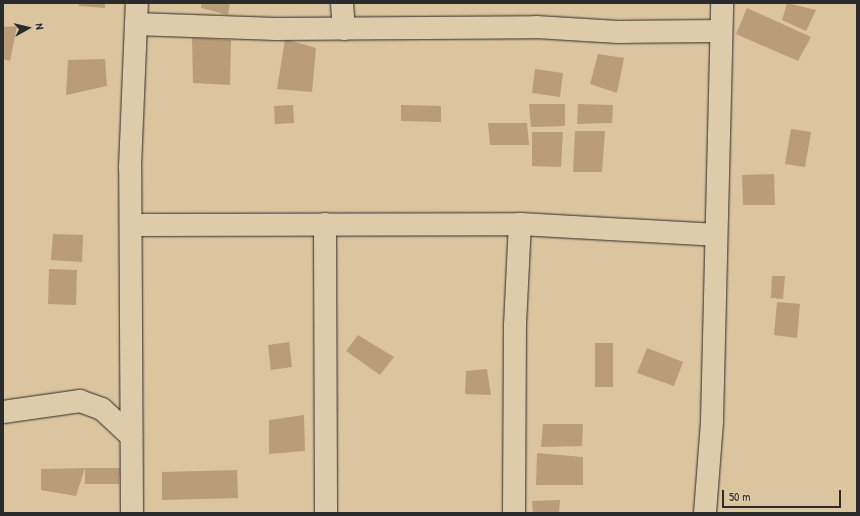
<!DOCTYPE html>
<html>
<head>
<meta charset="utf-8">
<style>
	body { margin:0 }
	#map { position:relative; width:860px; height:516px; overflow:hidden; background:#dcc49f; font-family:"Patrick Hand",sans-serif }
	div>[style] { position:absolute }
	.building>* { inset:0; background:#bb9c79 }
	.roads { filter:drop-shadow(0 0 1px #2b2b2b) drop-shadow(0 0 1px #2b2b2b) }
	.minor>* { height:22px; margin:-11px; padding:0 11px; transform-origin:11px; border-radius:11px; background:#decba9 }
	span { translate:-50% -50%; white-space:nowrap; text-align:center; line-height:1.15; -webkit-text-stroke:4px #decba9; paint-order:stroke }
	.frame { position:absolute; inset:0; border:4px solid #2b2b2b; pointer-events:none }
	.north { position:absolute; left:8px; top:8px; width:40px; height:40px; -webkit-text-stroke:3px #decba9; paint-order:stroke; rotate:82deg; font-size:11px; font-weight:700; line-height:16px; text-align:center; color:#2b2b2b }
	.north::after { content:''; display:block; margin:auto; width:14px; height:18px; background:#2b2b2b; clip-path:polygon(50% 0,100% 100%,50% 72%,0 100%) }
	.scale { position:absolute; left:722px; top:490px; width:119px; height:18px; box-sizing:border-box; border:2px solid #2b2b2b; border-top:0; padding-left:5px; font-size:12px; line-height:14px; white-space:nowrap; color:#2b2b2b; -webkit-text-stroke:3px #decba9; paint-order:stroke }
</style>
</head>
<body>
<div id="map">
	<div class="building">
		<div style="clip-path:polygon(79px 3px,105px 3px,105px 8px,79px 6px)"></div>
		<div style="clip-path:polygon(202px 3px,230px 3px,228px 15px,201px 8px)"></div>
		<div style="clip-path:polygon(787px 3px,816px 10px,806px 31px,782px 20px)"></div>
		<div style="clip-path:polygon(747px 8px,811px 37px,798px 61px,736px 34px)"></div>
		<div style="clip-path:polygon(17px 26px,10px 61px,3px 59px,3px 27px)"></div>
		<div style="clip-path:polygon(192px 38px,231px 40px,230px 85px,193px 83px)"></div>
		<div style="clip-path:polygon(285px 39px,316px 48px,312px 92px,277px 89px)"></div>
		<div style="clip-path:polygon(598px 54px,624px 58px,617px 93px,590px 84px)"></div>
		<div style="clip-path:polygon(105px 59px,107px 86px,66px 95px,68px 60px)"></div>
		<div style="clip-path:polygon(535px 69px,563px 73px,560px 97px,532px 93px)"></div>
		<div style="clip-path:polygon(529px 104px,565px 104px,565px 126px,531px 127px)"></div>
		<div style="clip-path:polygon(578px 104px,613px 105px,612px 123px,577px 124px)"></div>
		<div style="clip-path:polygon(293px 105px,294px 123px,275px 124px,274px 106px)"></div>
		<div style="clip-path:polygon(401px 105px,441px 106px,441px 122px,401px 121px)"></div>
		<div style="clip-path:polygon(488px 123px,527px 123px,529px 145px,490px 145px)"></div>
		<div style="clip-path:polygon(791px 129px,811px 132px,805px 167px,785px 164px)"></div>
		<div style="clip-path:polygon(575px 131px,605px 131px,602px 172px,573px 172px)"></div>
		<div style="clip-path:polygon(532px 132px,563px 132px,561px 167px,532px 166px)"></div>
		<div style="clip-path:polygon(774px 174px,775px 205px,743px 205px,742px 175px)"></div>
		<div style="clip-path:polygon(53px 234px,83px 235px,82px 262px,51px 260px)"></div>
		<div style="clip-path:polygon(49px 269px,77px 270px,76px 305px,48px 304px)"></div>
		<div style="clip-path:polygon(772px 276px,785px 276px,783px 299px,771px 298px)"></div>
		<div style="clip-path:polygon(777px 302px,800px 304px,797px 338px,774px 335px)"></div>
		<div style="clip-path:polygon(358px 335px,394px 357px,380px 375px,346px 351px)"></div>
		<div style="clip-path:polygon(289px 342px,292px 367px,271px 370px,268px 345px)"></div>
		<div style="clip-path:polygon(595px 343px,613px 343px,613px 387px,595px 387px)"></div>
		<div style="clip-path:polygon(647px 348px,683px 362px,674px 386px,637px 373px)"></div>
		<div style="clip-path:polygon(487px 369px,491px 395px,465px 394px,466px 371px)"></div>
		<div style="clip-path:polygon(304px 415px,305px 451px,269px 454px,269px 420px)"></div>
		<div style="clip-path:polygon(543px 424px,583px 424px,582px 446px,541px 447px)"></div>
		<div style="clip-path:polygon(537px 453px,583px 457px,583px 485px,536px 485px)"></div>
		<div style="clip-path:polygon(85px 468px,120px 468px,119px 484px,85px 484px)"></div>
		<div style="clip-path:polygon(85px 468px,76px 496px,41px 490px,41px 469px)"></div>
		<div style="clip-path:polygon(237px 470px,238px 498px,162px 500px,162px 472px)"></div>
		<div style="clip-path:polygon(560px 500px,559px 513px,533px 513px,532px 501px)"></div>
	</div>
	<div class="roads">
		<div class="minor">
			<div style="left:342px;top:3px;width:26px;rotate:86deg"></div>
			<div style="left:136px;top:24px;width:140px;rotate:2deg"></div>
			<div style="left:276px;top:29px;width:260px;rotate:-0.4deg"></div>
			<div style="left:536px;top:27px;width:82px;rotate:3.5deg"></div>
			<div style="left:618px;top:32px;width:103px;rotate:-0.6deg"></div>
			<div style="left:325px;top:224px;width:289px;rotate:89.8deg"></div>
			<div style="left:131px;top:225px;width:389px;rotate:-0.1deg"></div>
			<div style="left:520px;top:224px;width:194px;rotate:3.2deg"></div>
			<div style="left:3px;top:412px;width:78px;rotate:-8.1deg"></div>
			<div style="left:80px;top:401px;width:23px;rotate:20deg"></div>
			<div style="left:102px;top:409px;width:40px;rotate:43deg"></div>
			<div style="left:132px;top:513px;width:346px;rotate:-90.3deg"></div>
			<div style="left:130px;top:167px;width:164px;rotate:-87.6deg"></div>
			<div style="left:514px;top:513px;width:188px;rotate:-89.7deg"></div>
			<div style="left:515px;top:325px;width:101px;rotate:-87.2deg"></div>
			<div style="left:705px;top:513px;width:92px;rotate:-85.6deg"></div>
			<div style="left:712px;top:421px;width:418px;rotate:-88.6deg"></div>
		</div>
	</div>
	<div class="frame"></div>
	<div class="north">N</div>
	<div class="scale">50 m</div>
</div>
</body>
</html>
